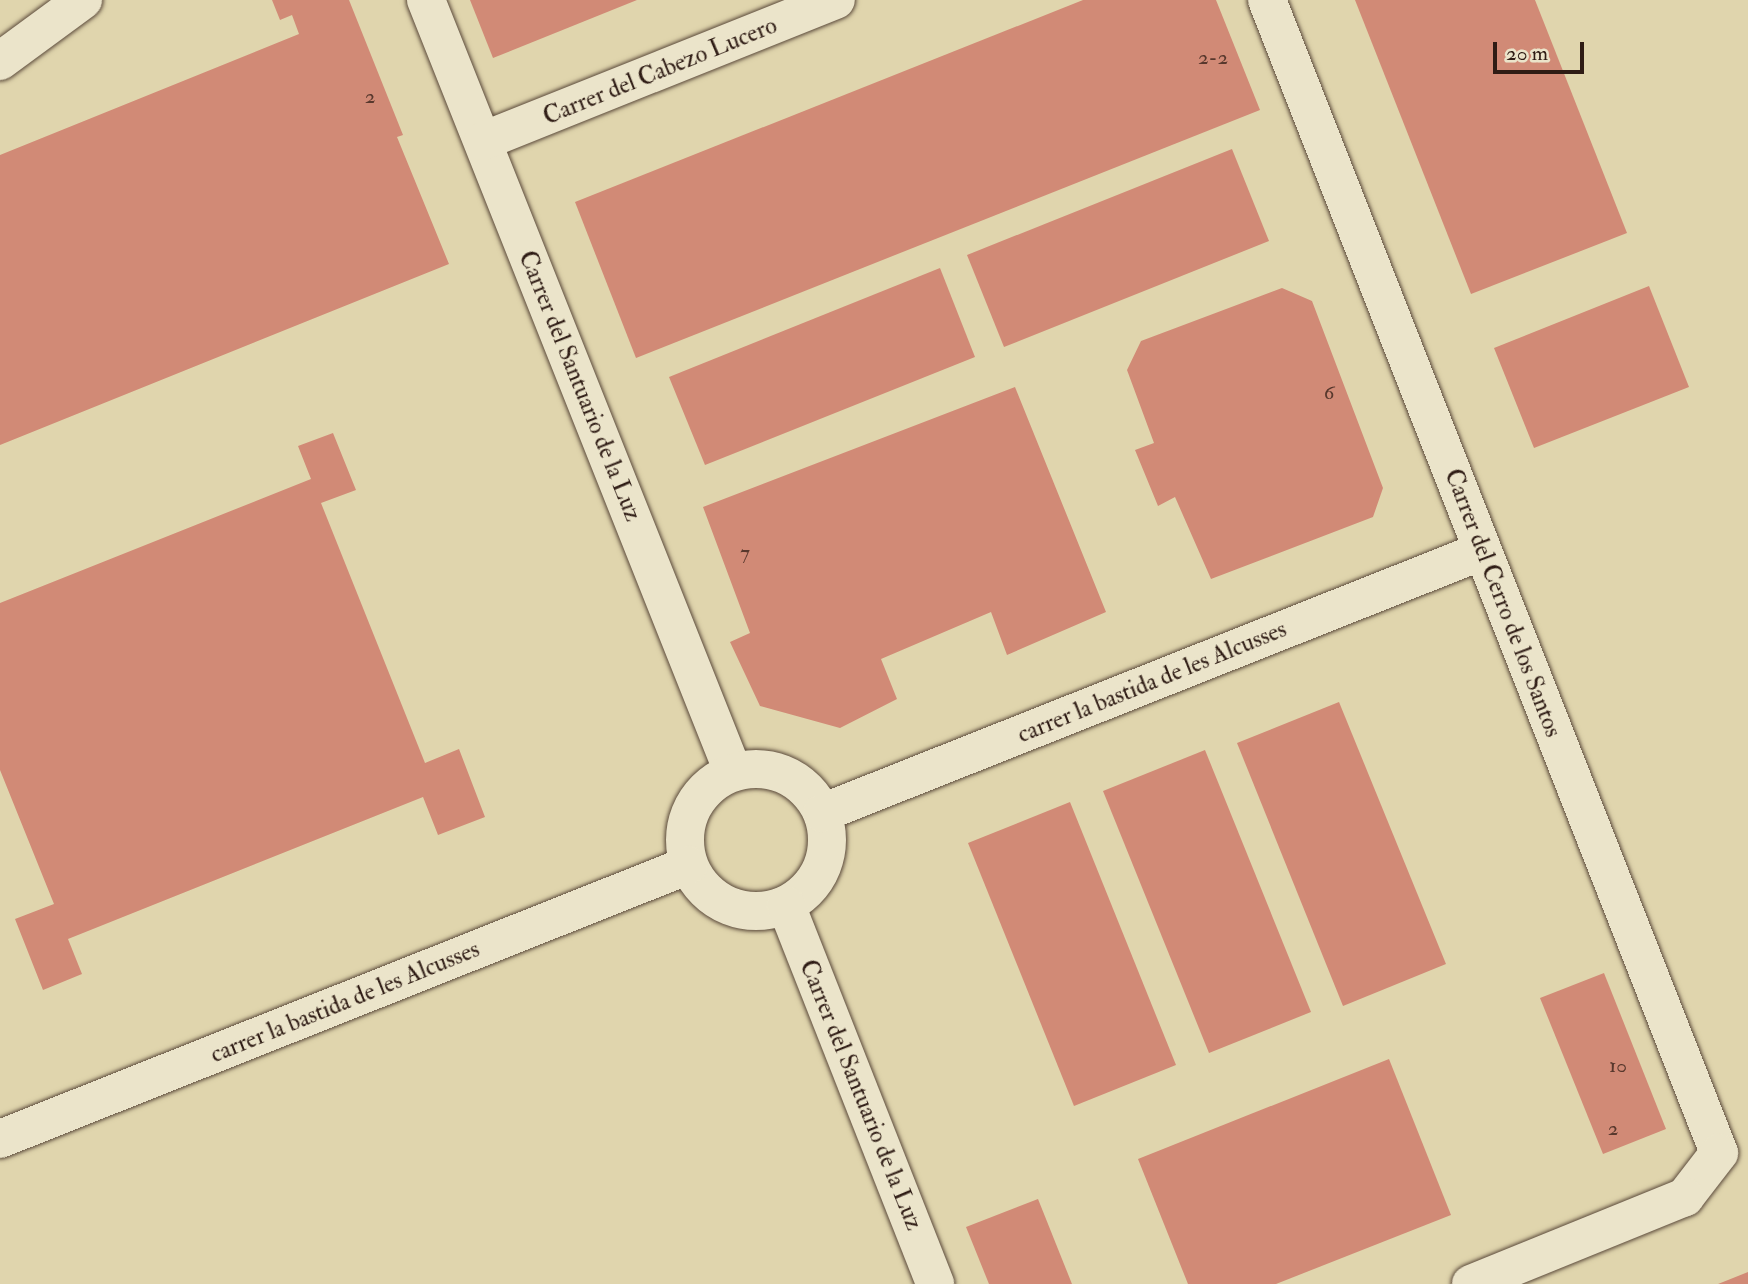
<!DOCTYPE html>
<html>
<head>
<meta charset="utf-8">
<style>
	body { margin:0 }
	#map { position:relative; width:1748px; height:1284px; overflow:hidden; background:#e0d5ad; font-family:"IM FELL Double Pica",serif }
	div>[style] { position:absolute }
	.building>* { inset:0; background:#d18a76 }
	.roads { filter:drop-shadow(0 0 2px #5b4a3b) drop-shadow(0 0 2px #5b4a3b) }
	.minor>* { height:38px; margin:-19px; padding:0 19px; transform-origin:19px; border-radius:19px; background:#ebe4ca }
	.minor>.ring { margin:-19px; padding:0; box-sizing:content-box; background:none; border:38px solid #ebe4ca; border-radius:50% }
	span { translate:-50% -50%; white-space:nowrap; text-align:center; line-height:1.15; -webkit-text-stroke:5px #ebe4ca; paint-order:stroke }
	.number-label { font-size:21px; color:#58382d }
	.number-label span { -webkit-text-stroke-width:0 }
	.street-label { font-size:24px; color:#2f1c15 }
	.scale { position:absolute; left:1493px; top:42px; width:91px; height:32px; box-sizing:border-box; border:4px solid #2f1c15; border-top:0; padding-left:9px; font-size:21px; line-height:24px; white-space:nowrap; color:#2f1c15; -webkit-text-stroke:5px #ebe4ca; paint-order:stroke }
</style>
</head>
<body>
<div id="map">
	<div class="building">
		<div style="clip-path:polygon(272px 0,349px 0,403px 135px,397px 137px,449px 264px,0 445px,0 155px,299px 34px,292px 15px,280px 20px)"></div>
		<div style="clip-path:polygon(470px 0,637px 0,493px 58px)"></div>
		<div style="clip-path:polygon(1083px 0,1216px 0,1260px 110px,636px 358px,575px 202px)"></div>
		<div style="clip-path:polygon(1355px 0,1535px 0,1627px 233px,1471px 294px)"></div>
		<div style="clip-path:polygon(1232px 149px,1269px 241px,1004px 347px,967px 255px)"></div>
		<div style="clip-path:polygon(940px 268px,975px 357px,705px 465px,669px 377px)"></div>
		<div style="clip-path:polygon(1649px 286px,1689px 387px,1534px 448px,1494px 348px)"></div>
		<div style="clip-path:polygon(1282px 288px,1312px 301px,1383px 488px,1373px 517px,1211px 579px,1175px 497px,1158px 506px,1135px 450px,1154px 443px,1127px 370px,1141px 341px)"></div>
		<div style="clip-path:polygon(1015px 387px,1106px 612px,1007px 655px,991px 612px,881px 659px,897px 699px,840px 728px,760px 706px,730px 642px,750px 633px,703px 507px)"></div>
		<div style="clip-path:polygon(333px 433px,356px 490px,321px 503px,425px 763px,459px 749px,485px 817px,438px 835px,423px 797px,68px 939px,82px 974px,43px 990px,15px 919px,54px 904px,0 770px,0 603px,311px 479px,298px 446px)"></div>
		<div style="clip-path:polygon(1339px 702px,1446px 964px,1343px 1006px,1237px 743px)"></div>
		<div style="clip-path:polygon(1205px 750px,1311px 1012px,1209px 1053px,1103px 791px)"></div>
		<div style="clip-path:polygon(1070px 802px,1176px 1065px,1074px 1106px,968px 843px)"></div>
		<div style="clip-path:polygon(1604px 973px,1666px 1129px,1603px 1154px,1540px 998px)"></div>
		<div style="clip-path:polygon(1389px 1059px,1451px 1215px,1276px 1284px,1188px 1284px,1138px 1159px)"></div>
		<div style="clip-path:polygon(1038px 1199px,1072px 1284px,989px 1284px,966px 1227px)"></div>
		<div style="clip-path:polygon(1748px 1272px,1748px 1284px,1718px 1284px)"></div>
	</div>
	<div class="roads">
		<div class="minor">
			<div style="left:426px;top:0;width:831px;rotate:68.31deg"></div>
			<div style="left:1267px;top:0;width:1238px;rotate:68.59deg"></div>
			<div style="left:1719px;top:1153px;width:56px;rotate:127.7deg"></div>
			<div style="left:1685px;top:1197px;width:231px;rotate:157.9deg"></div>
			<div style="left:0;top:61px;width:103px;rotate:-36.3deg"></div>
			<div style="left:483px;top:141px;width:380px;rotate:-21.8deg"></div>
			<div class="ring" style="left:685px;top:769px;width:104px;height:104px"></div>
			<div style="left:822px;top:813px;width:710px;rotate:-21.65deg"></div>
			<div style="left:786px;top:905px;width:407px;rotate:68.5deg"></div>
			<div style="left:0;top:1139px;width:741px;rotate:-21.69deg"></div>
		</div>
	</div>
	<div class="number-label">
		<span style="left:1213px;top:58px">2-2</span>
		<span style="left:370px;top:97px">2</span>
		<span style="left:1329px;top:393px">6</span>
		<span style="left:745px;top:553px">7</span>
		<span style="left:1618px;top:1066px">10</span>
		<span style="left:1613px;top:1129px">2</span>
	</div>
	<div class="street-label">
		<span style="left:660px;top:71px;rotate:-22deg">Carrer del Cabezo Lucero</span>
		<span style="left:580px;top:386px;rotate:68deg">Carrer del Santuario de la Luz</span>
		<span style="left:1503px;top:603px;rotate:69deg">Carrer del Cerro de los Santos</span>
		<span style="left:1152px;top:682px;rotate:-22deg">carrer la bastida de les Alcusses</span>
		<span style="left:345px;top:1002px;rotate:-22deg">carrer la bastida de les Alcusses</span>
		<span style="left:861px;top:1095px;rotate:68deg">Carrer del Santuario de la Luz</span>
	</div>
	<div class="scale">20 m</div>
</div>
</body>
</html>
